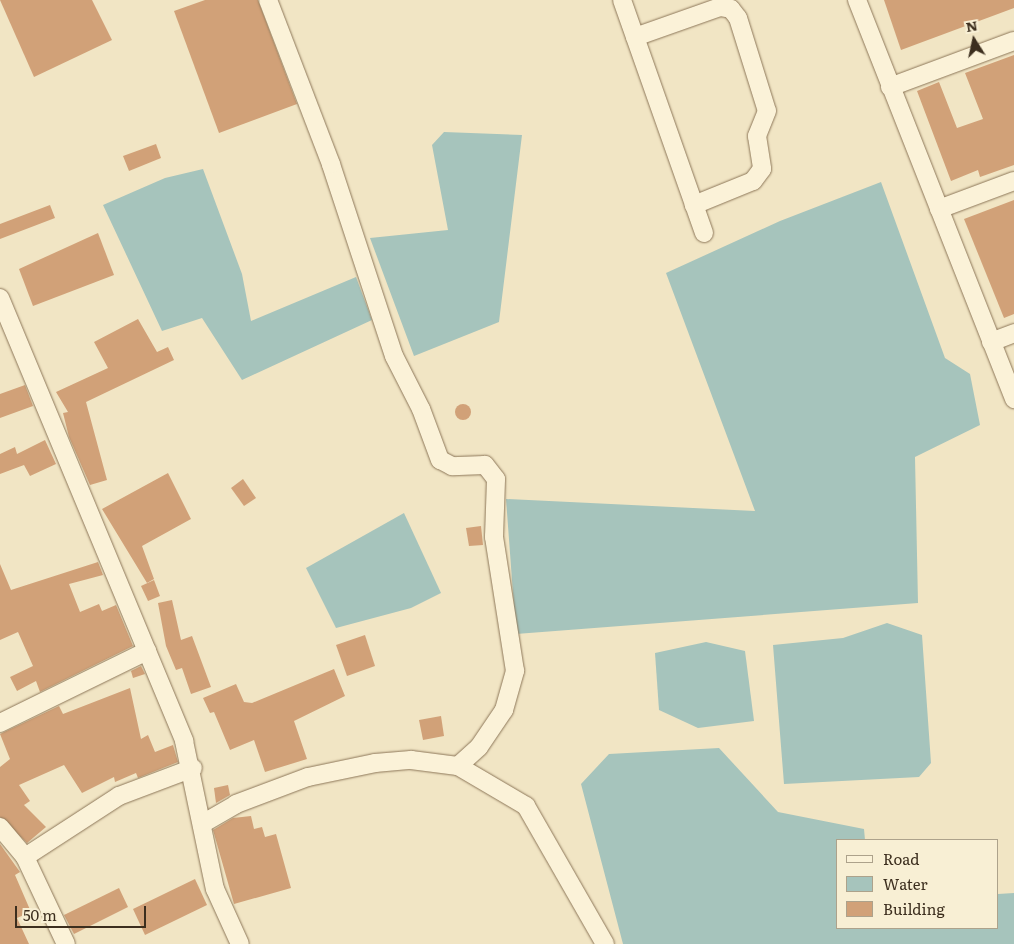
<!DOCTYPE html>
<html>
<head>
<meta charset="utf-8">
<style>
	body { margin:0 }
	#map { position:relative; width:1014px; height:944px; overflow:hidden; background:#f1e5c4; font-family:Literata,serif }
	div>[style] { position:absolute }
	.water>* { inset:0; background:#a6c4bc }
	.building>* { inset:0; background:#d1a178 }
	.round { border-radius:50% }
	.roads { filter:drop-shadow(0 0 1px #8d7759) drop-shadow(0 0 1px #8d7759) }
	.street>* { height:18px; margin:-9px; padding:0 9px; transform-origin:9px; border-radius:9px; background:#fbf2d8 }
	span { translate:-50% -50%; white-space:nowrap; text-align:center; line-height:1.15; -webkit-text-stroke:4.5px #f8efd4; paint-order:stroke }
	.legend { position:absolute; left:836px; top:839px; width:162px; height:90px; box-sizing:border-box; background:#f8efd4; border:1px solid #ada28b; margin:0; padding:6px 9px; list-style:none; font-size:15px; color:#3c2e1e }
	.legend li { display:flex; align-items:center; gap:10px; height:25px }
	.legend b { width:25px; border:1px solid #ada28b }
	.north { position:absolute; left:949px; top:15px; width:50px; height:50px; -webkit-text-stroke:4px #f8efd4; paint-order:stroke; rotate:350deg; font-size:14px; font-weight:700; line-height:20px; text-align:center; color:#3c2e1e }
	.north::after { content:''; display:block; margin:auto; width:18px; height:22px; background:#3c2e1e; clip-path:polygon(50% 0,100% 100%,50% 72%,0 100%) }
	.scale { position:absolute; left:15px; top:906px; width:131px; height:22px; box-sizing:border-box; border:2px solid #3c2e1e; border-top:0; padding-left:6px; font-size:15px; line-height:18px; white-space:nowrap; color:#3c2e1e; -webkit-text-stroke:4px #f8efd4; paint-order:stroke }
</style>
</head>
<body>
<div id="map">
	<div class="water">
		<div style="clip-path:polygon(444px 132px,522px 135px,499px 322px,414px 356px,370px 238px,448px 230px,432px 145px)"></div>
		<div style="clip-path:polygon(203px 169px,242px 274px,251px 321px,356px 277px,372px 320px,242px 380px,202px 318px,162px 331px,103px 205px,165px 178px)"></div>
		<div style="clip-path:polygon(881px 182px,945px 358px,970px 374px,980px 425px,915px 457px,918px 603px,516px 634px,506px 499px,755px 511px,666px 273px,780px 221px)"></div>
		<div style="clip-path:polygon(404px 513px,441px 593px,411px 608px,336px 628px,306px 568px)"></div>
		<div style="clip-path:polygon(887px 623px,922px 635px,931px 763px,919px 777px,784px 784px,773px 645px,843px 638px)"></div>
		<div style="clip-path:polygon(706px 642px,745px 651px,754px 721px,698px 728px,659px 710px,655px 653px)"></div>
		<div style="clip-path:polygon(719px 748px,778px 812px,864px 829px,865px 840px,838px 840px,838px 928px,998px 928px,998px 894px,1014px 893px,1014px 944px,623px 944px,581px 784px,609px 754px)"></div>
	</div>
	<div class="building">
		<div style="clip-path:polygon(0 0,92px 0,112px 40px,34px 77px)"></div>
		<div style="clip-path:polygon(205px 0,258px 0,297px 104px,219px 133px,174px 11px)"></div>
		<div style="clip-path:polygon(884px 0,1014px 0,1014px 8px,901px 50px)"></div>
		<div style="clip-path:polygon(1014px 55px,1014px 165px,980px 177px,978px 170px,951px 181px,917px 91px,939px 82px,957px 128px,983px 119px,965px 73px)"></div>
		<div style="clip-path:polygon(156px 144px,161px 158px,129px 171px,123px 156px)"></div>
		<div style="clip-path:polygon(1014px 200px,1014px 314px,1004px 318px,964px 219px)"></div>
		<div style="clip-path:polygon(50px 205px,55px 218px,0 239px,0 224px)"></div>
		<div style="clip-path:polygon(98px 233px,114px 275px,33px 306px,19px 269px)"></div>
		<div style="clip-path:polygon(138px 319px,157px 352px,168px 347px,174px 360px,86px 402px,107px 480px,90px 485px,69px 437px,63px 413px,68px 412px,56px 392px,108px 368px,94px 342px)"></div>
		<div style="clip-path:polygon(25px 385px,33px 406px,0 418px,0 394px)"></div>
		<div class="round" style="left:455px;top:404px;width:16px;height:16px"></div>
		<div style="clip-path:polygon(45px 440px,56px 464px,30px 476px,24px 465px,0 474px,0 454px,15px 447px,17px 454px)"></div>
		<div style="clip-path:polygon(168px 473px,191px 519px,142px 546px,154px 579px,147px 583px,102px 509px)"></div>
		<div style="clip-path:polygon(243px 479px,256px 498px,244px 506px,231px 488px)"></div>
		<div style="clip-path:polygon(481px 526px,483px 545px,469px 546px,466px 528px)"></div>
		<div style="clip-path:polygon(98px 562px,103px 575px,69px 584px,80px 612px,99px 604px,102px 611px,116px 605px,133px 646px,40px 692px,36px 681px,17px 691px,10px 677px,33px 666px,18px 632px,0 640px,0 564px,11px 590px)"></div>
		<div style="clip-path:polygon(154px 580px,160px 596px,148px 601px,141px 586px)"></div>
		<div style="clip-path:polygon(172px 600px,181px 640px,192px 636px,211px 687px,191px 694px,182px 668px,176px 670px,166px 646px,158px 603px)"></div>
		<div style="clip-path:polygon(365px 635px,375px 666px,347px 676px,336px 645px)"></div>
		<div style="clip-path:polygon(141px 666px,145px 674px,133px 678px,131px 671px)"></div>
		<div style="clip-path:polygon(334px 669px,345px 696px,294px 721px,307px 759px,265px 772px,254px 740px,230px 750px,214px 712px,210px 713px,203px 698px,236px 684px,244px 702px,252px 703px)"></div>
		<div style="clip-path:polygon(130px 688px,141px 739px,148px 735px,155px 752px,173px 745px,178px 762px,138px 778px,136px 773px,115px 782px,114px 777px,82px 793px,64px 765px,19px 785px,30px 801px,24px 805px,46px 827px,27px 843px,0 817px,0 767px,10px 759px,0 734px,59px 706px,63px 714px)"></div>
		<div style="clip-path:polygon(441px 716px,444px 736px,423px 740px,419px 720px)"></div>
		<div style="clip-path:polygon(228px 785px,230px 795px,216px 803px,214px 788px)"></div>
		<div style="clip-path:polygon(251px 816px,254px 829px,262px 827px,265px 837px,276px 834px,291px 888px,234px 904px,213px 830px,233px 818px)"></div>
		<div style="clip-path:polygon(0 844px,20px 872px,15px 875px,31px 912px,17px 918px,29px 944px,0 944px)"></div>
		<div style="clip-path:polygon(195px 879px,207px 905px,145px 935px,133px 909px)"></div>
		<div style="clip-path:polygon(119px 888px,128px 907px,74px 934px,64px 915px)"></div>
	</div>
	<div class="roads">
		<div class="street">
			<div style="left:622px;top:0;width:247px;rotate:70.6deg"></div>
			<div style="left:857px;top:0;width:429px;rotate:68.5deg"></div>
			<div style="left:635px;top:37px;width:90px;rotate:-19.4deg"></div>
			<div style="left:720px;top:7px;width:11px;rotate:10deg"></div>
			<div style="left:731px;top:9px;width:11px;rotate:52deg"></div>
			<div style="left:738px;top:18px;width:97px;rotate:72.7deg"></div>
			<div style="left:767px;top:111px;width:27px;rotate:112deg"></div>
			<div style="left:757px;top:136px;width:33px;rotate:81deg"></div>
			<div style="left:762px;top:169px;width:15px;rotate:127deg"></div>
			<div style="left:753px;top:181px;width:64px;rotate:157.9deg"></div>
			<div style="left:890px;top:87px;width:132px;rotate:-20.4deg"></div>
			<div style="left:939px;top:209px;width:80px;rotate:-20.5deg"></div>
			<div style="left:0;top:298px;width:480px;rotate:67.4deg"></div>
			<div style="left:184px;top:741px;width:151px;rotate:78.2deg"></div>
			<div style="left:215px;top:889px;width:60px;rotate:65.6deg"></div>
			<div style="left:991px;top:342px;width:25px;rotate:-21deg"></div>
			<div style="left:0;top:723px;width:164px;rotate:-26.1deg"></div>
			<div style="left:458px;top:766px;width:79px;rotate:30.5deg"></div>
			<div style="left:526px;top:806px;width:159px;rotate:60.2deg"></div>
			<div style="left:202px;top:824px;width:39px;rotate:-30deg"></div>
			<div style="left:236px;top:804px;width:77px;rotate:-20.6deg"></div>
			<div style="left:308px;top:777px;width:68px;rotate:-11.8deg"></div>
			<div style="left:375px;top:763px;width:36px;rotate:-5deg"></div>
			<div style="left:411px;top:760px;width:47px;rotate:7.3deg"></div>
			<div style="left:458px;top:766px;width:28px;rotate:-42deg"></div>
			<div style="left:479px;top:747px;width:45px;rotate:-56deg"></div>
			<div style="left:504px;top:710px;width:41px;rotate:-74.2deg"></div>
			<div style="left:515px;top:671px;width:136px;rotate:-98.9deg"></div>
			<div style="left:494px;top:537px;width:58px;rotate:-88deg"></div>
			<div style="left:496px;top:479px;width:18px;rotate:-128deg"></div>
			<div style="left:485px;top:465px;width:33px;rotate:178deg"></div>
			<div style="left:452px;top:466px;width:13px;rotate:-153deg"></div>
			<div style="left:440px;top:460px;width:54px;rotate:-110.4deg"></div>
			<div style="left:421px;top:409px;width:59px;rotate:-117deg"></div>
			<div style="left:394px;top:356px;width:202px;rotate:-108.2deg"></div>
			<div style="left:331px;top:164px;width:176px;rotate:-111deg"></div>
			<div style="left:0;top:827px;width:39px;rotate:50deg"></div>
			<div style="left:25px;top:857px;width:96px;rotate:64.8deg"></div>
			<div style="left:25px;top:857px;width:112px;rotate:-33deg"></div>
			<div style="left:119px;top:796px;width:79px;rotate:-20.7deg"></div>
		</div>
	</div>
	<ul class="legend">
	<li><b style="height:6px;background:#fbf2d8"></b>Road</li>
	<li><b style="height:14px;background:#a6c4bc"></b>Water</li>
	<li><b style="height:14px;background:#d1a178"></b>Building</li>
	</ul>
	<div class="north">N</div>
	<div class="scale">50 m</div>
</div>
</body>
</html>
